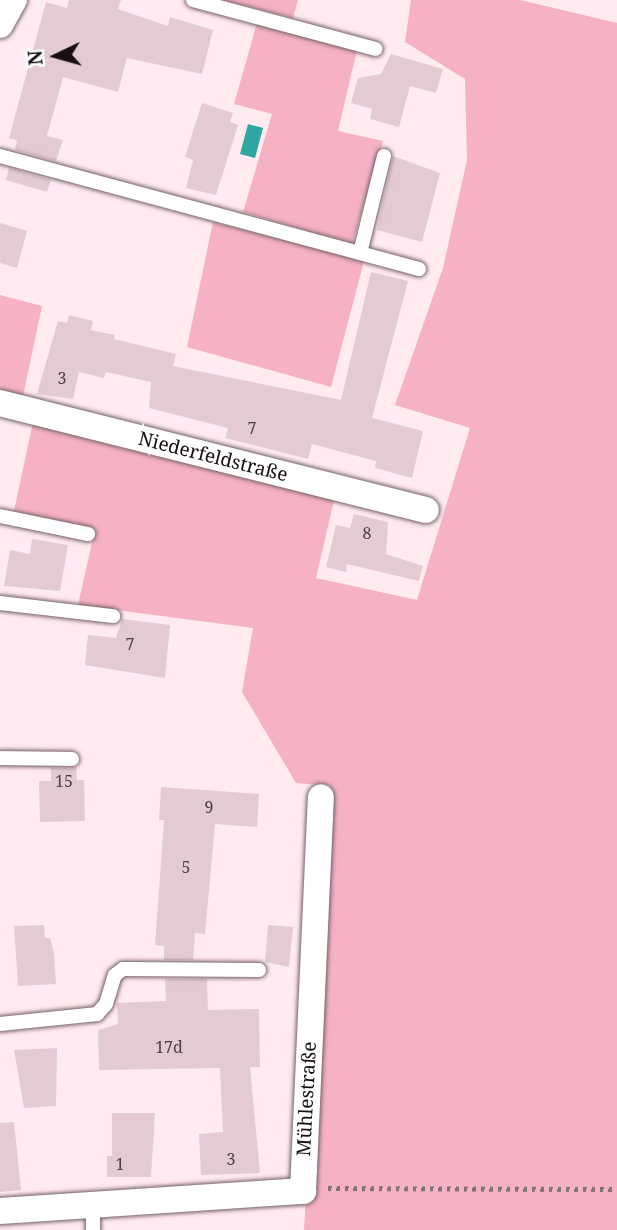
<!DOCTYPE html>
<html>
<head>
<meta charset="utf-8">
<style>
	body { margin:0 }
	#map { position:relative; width:617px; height:1230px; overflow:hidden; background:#ffebf0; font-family:"Noto Serif",serif }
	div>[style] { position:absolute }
	.green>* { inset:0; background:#f6b2c4 }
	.water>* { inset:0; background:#30a6a2 }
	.building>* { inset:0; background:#e3cbd1 }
	.path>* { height:4.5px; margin-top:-2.25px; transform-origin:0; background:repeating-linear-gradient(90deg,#817477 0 3.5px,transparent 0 8.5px) }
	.roads { filter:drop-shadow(0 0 2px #756166) drop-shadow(0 0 2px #756166) }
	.service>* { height:14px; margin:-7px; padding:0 7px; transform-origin:7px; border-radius:7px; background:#fff }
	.minor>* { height:26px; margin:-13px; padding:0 13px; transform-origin:13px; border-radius:13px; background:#fff }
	span { translate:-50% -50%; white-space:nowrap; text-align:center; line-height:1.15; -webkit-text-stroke:7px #fefefe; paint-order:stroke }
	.number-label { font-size:16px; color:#4a3e41 }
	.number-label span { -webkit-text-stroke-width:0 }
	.street-label { font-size:19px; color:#170f11 }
	.north { position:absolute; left:21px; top:21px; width:70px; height:70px; -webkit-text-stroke:5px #fefefe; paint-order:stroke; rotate:265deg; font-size:19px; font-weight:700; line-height:28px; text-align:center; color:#170f11 }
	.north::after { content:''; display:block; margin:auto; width:24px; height:32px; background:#170f11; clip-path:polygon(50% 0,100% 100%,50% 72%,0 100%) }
</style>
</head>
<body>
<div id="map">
	<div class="green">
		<div style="clip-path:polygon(223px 0,298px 0,293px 18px)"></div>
		<div style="clip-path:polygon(411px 0,520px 0,617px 23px,617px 1230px,304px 1230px,330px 786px,296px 783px,242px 692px,253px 628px,78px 605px,95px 529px,14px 511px,33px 422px,335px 496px,316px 578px,417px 600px,470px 428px,395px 405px,443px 268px,467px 160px,465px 79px,405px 42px)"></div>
		<div style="clip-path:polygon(257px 23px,357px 50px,338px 131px,383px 141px,352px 244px,243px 212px,272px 114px,234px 104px)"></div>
		<div style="clip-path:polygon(213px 222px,364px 261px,331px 387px,187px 347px)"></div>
		<div style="clip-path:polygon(0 295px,42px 306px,23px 396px,0 392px)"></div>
	</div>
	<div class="water">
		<div style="clip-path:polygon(248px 124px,263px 128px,255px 158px,240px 154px)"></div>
	</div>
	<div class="building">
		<div style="clip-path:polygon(69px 0,121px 0,118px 9px,168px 26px,170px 17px,213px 30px,202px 74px,127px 58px,118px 92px,63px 77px,47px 136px,63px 140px,56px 161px,15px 150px,17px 140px,9px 138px,46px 2px,67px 8px)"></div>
		<div style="clip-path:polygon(391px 54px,443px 69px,436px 93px,410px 86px,399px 127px,370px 119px,372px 109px,351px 103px,358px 78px,381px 74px)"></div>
		<div style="clip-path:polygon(202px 103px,233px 113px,230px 122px,238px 125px,216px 195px,186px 188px,193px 160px,185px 157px)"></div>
		<div style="clip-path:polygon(393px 156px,440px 173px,422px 242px,377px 230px)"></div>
		<div style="clip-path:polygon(9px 168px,51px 180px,47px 192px,6px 180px)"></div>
		<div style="clip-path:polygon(0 223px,27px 231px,17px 268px,0 263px)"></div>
		<div style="clip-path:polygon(371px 272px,408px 281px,372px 418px,423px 431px,412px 478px,375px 468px,376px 461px,312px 444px,308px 459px,225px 438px,228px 428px,149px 408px,151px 382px,106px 372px,104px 378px,79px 372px,73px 399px,37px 394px,58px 321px,67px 323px,69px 315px,93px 321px,91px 330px,115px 335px,114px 339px,176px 354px,173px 366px,341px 400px)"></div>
		<div style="clip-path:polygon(354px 514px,388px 522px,386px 554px,423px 566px,419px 581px,347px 564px,346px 572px,326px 567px,336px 525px,350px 528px)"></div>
		<div style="clip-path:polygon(32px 539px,68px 545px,60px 591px,4px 586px,10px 550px,30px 554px)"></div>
		<div style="clip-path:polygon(122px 619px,170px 625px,165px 678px,85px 665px,88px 635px,116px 638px)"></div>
		<div style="clip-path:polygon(76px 767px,77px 780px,84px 780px,85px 821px,40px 822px,39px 781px,51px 781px,51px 768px)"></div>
		<div style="clip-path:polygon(161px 787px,259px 794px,257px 827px,215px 824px,205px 934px,195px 933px,193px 960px,164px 960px,164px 946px,155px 945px,164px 820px,159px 820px)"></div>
		<div style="clip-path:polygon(44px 925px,45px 938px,50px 938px,54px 953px,56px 984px,18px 986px,14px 926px)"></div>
		<div style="clip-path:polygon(268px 925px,293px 927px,289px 967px,265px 962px)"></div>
		<div style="clip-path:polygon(165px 979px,207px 979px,208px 1010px,259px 1009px,260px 1067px,250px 1067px,260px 1173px,201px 1175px,199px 1134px,223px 1132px,220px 1068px,99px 1070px,98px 1030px,118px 1024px,117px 1003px,166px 1001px)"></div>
		<div style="clip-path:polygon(57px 1048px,56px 1106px,24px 1108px,14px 1050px)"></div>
		<div style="clip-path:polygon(112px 1113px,155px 1113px,151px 1177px,107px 1177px,107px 1156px,112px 1156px)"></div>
		<div style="clip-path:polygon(14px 1122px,21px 1190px,0 1192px,0 1123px)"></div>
	</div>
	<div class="path">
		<div style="left:328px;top:1188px;width:289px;rotate:0.2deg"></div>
	</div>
	<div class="roads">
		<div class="service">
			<div style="left:193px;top:0;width:189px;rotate:15deg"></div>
			<div style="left:0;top:156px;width:434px;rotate:15.1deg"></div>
			<div style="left:360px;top:253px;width:100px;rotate:-76.1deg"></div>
			<div style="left:0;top:516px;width:90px;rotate:11.6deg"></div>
			<div style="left:0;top:603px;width:114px;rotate:6.6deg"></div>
			<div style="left:0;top:758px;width:72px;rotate:0.8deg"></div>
			<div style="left:0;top:1024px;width:98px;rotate:-5.9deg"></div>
			<div style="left:97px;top:1014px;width:13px;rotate:-48deg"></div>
			<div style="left:106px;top:1004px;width:30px;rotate:-73deg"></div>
			<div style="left:115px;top:975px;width:10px;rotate:-37deg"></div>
			<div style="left:123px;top:969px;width:136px;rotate:0.4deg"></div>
			<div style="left:93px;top:1203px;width:27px;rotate:90deg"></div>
		</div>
		<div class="minor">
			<div style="left:0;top:25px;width:29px;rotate:-61deg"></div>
			<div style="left:0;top:403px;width:439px;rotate:14.1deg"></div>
			<div style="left:0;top:1211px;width:304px;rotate:-3.8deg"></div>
			<div style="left:303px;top:1191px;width:394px;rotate:-87.4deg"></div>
		</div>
	</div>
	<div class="number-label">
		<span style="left:62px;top:378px">3</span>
		<span style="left:252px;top:428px">7</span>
		<span style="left:367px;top:533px">8</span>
		<span style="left:130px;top:644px">7</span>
		<span style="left:64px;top:781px">15</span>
		<span style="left:209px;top:807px">9</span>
		<span style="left:186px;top:867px">5</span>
		<span style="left:169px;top:1047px">17d</span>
		<span style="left:231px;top:1159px">3</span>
		<span style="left:120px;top:1164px">1</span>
	</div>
	<div class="street-label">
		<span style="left:213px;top:457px;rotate:14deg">Niederfeldstraße</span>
		<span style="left:307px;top:1099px;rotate:-87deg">Mühlestraße</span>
	</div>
	<div class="north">N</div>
</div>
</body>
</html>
